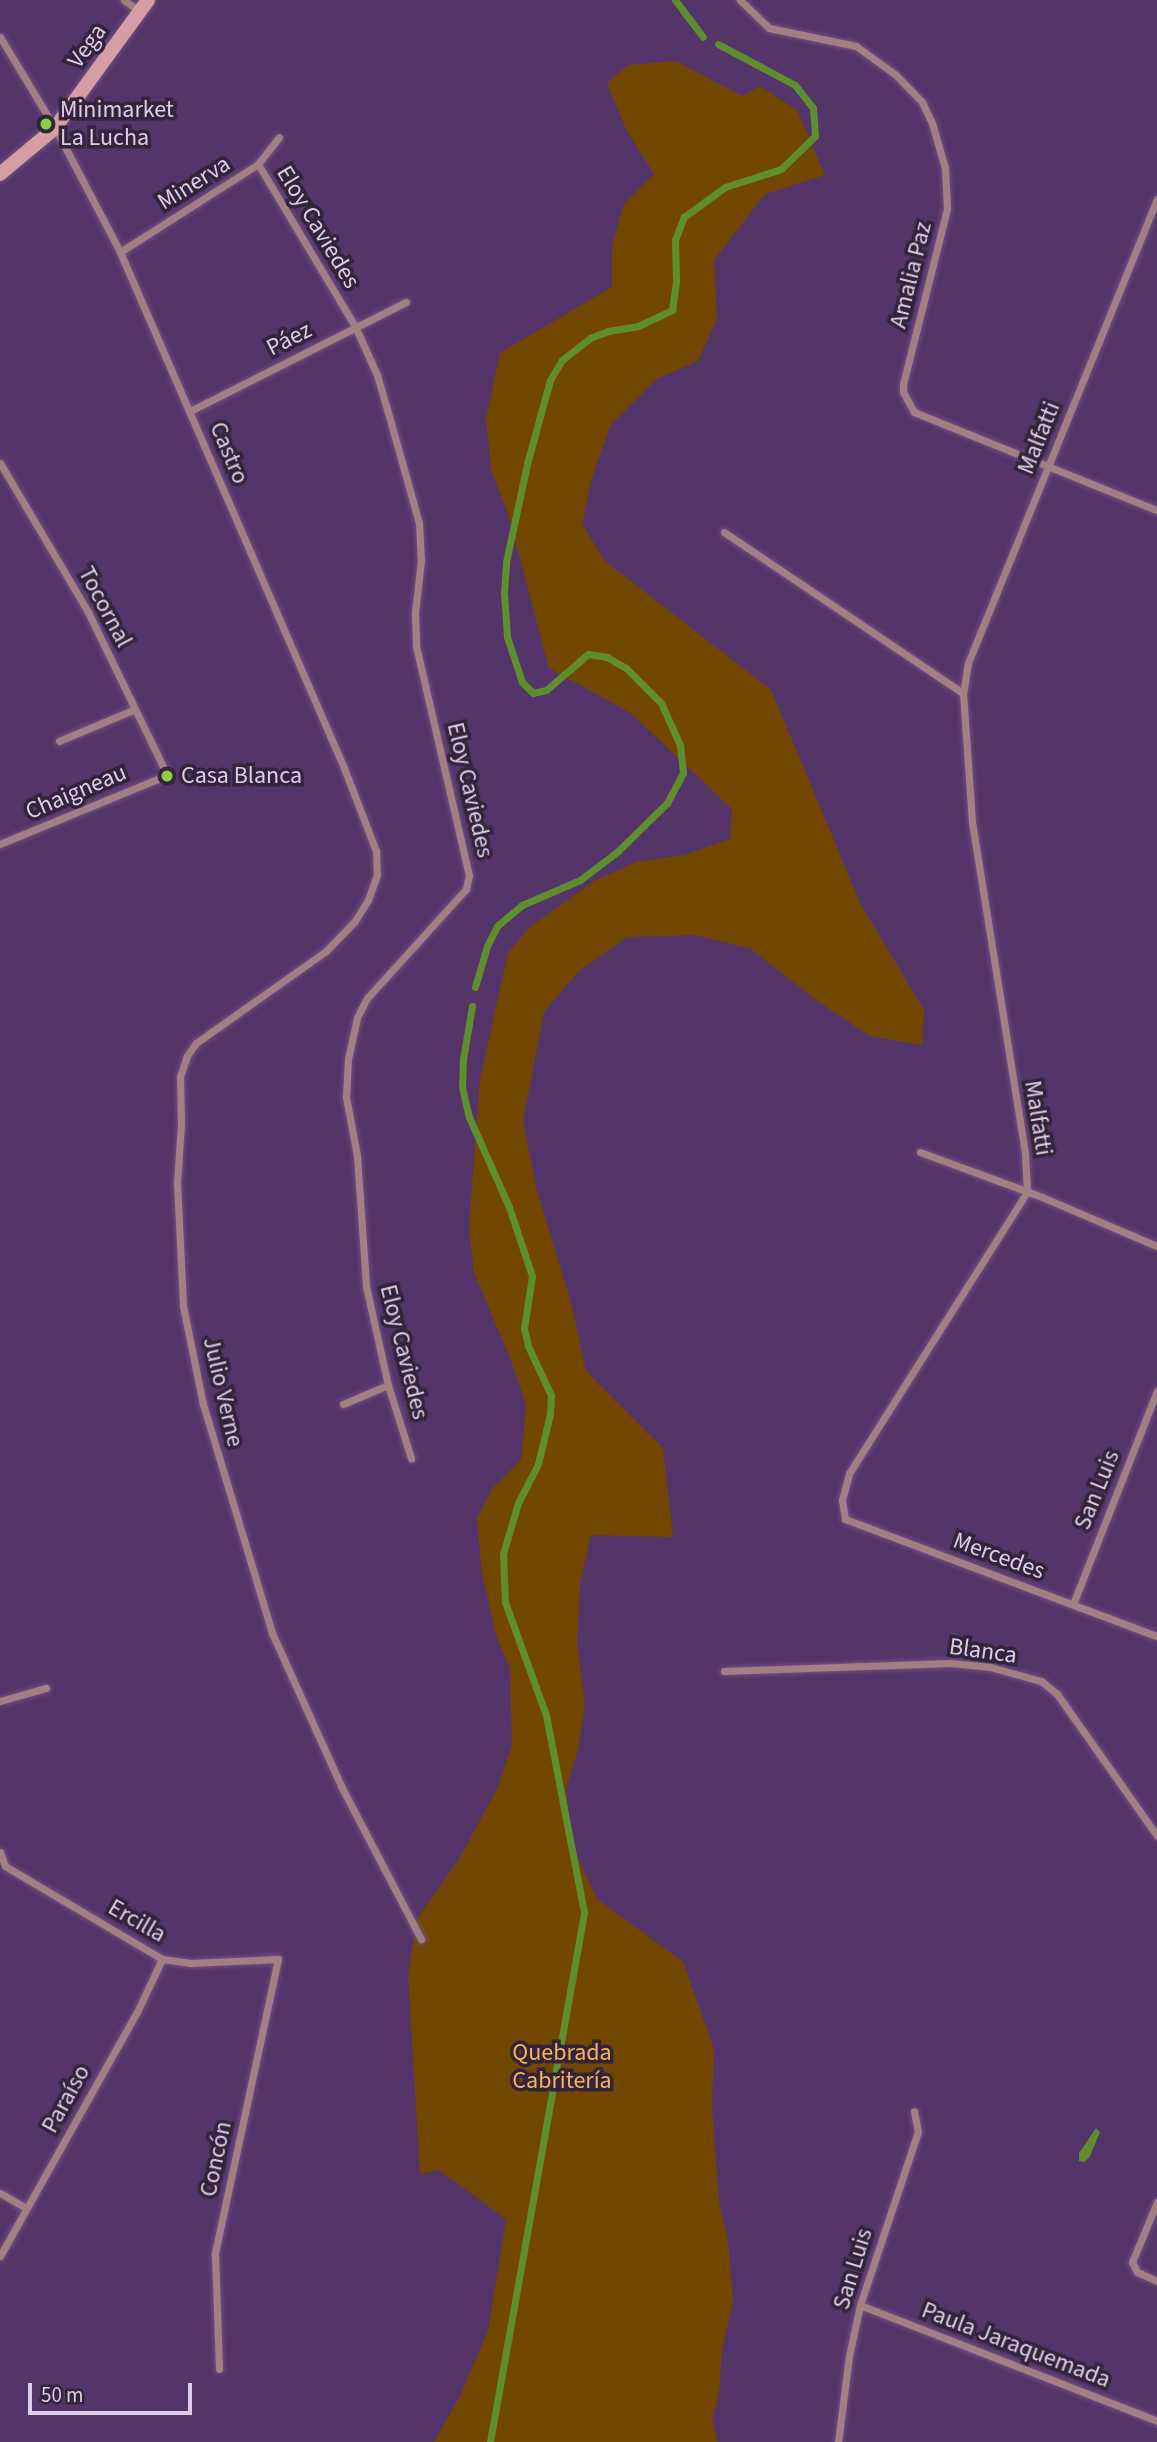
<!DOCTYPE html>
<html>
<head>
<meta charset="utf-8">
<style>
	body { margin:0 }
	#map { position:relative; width:1157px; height:2442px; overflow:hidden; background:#553469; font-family:"Source Sans 3",sans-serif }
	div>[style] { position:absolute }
	.green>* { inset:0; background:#724800 }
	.water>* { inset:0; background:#5f8e2e }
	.stream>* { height:7px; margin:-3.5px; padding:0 3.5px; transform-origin:3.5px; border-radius:3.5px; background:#5f8e2e }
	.roads { filter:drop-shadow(0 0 2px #715283) drop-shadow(0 0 2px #715283) }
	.street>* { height:7px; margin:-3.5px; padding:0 3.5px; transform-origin:3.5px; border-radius:3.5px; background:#a17f82 }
	.secondary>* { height:14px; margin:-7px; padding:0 7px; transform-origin:7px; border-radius:7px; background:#d49ea4 }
	.dots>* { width:19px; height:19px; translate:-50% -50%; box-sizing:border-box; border:4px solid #33243c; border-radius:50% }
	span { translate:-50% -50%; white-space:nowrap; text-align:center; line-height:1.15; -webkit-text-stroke:7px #33243c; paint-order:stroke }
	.street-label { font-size:24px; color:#dfcceb }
	.poi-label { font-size:24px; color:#dfcceb }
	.left { translate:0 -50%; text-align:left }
	.park-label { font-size:24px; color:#f8b359 }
	.scale { position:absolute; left:28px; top:2383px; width:164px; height:32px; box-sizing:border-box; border:4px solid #dfcceb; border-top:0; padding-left:9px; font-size:21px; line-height:24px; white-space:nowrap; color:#dfcceb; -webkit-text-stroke:5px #33243c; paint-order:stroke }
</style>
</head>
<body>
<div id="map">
	<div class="green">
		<div style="clip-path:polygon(676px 61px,742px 96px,760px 86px,797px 110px,825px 175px,765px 194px,714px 260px,717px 319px,698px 361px,656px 379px,610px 426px,591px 481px,582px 524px,605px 561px,771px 690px,861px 905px,924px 1010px,922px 1045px,870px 1036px,816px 1000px,751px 949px,695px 935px,627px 937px,578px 972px,544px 1012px,523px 1121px,537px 1191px,572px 1306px,586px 1371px,663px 1448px,673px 1537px,591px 1535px,580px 1584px,577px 1642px,585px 1705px,578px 1749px,566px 1789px,573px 1847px,597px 1899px,683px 1962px,714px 2049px,712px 2107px,719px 2203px,728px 2240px,733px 2301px,722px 2350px,719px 2394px,712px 2420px,718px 2442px,434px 2442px,460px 2396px,488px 2331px,506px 2219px,439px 2170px,420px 2174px,408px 1975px,417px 1919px,459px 1859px,498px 1787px,512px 1745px,510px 1668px,496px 1635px,482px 1574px,477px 1518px,493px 1488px,521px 1460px,526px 1404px,509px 1355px,474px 1273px,469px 1226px,480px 1079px,508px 953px,529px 928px,594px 881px,636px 862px,685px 855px,730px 839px,732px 809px,631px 713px,549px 668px,507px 510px,491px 470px,486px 418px,500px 353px,612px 287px,612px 246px,624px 204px,654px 174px,627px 131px,607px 83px,628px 65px)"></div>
	</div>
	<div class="water">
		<div style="clip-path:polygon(1096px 2128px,1100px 2132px,1090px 2156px,1085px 2162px,1079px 2161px,1079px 2153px)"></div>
	</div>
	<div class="stream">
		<div style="left:675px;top:0;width:46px;rotate:52.9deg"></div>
		<div style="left:475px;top:987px;width:43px;rotate:-73.7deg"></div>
		<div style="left:487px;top:946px;width:22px;rotate:-63deg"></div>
		<div style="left:497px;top:926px;width:33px;rotate:-40deg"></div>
		<div style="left:522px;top:905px;width:63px;rotate:-23.3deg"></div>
		<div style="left:580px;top:880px;width:48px;rotate:-37.3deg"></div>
		<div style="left:618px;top:851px;width:69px;rotate:-44.4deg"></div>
		<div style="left:667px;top:803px;width:34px;rotate:-62deg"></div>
		<div style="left:683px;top:773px;width:28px;rotate:-96deg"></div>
		<div style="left:680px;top:745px;width:46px;rotate:-114.3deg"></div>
		<div style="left:661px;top:703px;width:49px;rotate:-135deg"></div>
		<div style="left:626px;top:668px;width:22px;rotate:-150deg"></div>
		<div style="left:607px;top:657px;width:19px;rotate:-171deg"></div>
		<div style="left:588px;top:654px;width:55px;rotate:139.4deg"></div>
		<div style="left:546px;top:690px;width:13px;rotate:167deg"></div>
		<div style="left:533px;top:693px;width:16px;rotate:-135deg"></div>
		<div style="left:522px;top:682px;width:47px;rotate:-108.4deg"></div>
		<div style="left:507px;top:637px;width:44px;rotate:-93.9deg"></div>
		<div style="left:504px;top:593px;width:31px;rotate:-86deg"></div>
		<div style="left:506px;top:562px;width:100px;rotate:-77.9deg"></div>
		<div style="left:527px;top:464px;width:87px;rotate:-74.7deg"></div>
		<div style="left:550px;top:380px;width:23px;rotate:-59deg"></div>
		<div style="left:562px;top:360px;width:36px;rotate:-38deg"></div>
		<div style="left:590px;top:338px;width:19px;rotate:-21deg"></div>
		<div style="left:608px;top:331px;width:30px;rotate:-9deg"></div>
		<div style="left:638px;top:326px;width:38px;rotate:-25deg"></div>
		<div style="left:672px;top:310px;width:30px;rotate:-82deg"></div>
		<div style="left:676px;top:280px;width:40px;rotate:-91.4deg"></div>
		<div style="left:675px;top:240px;width:25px;rotate:-69deg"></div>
		<div style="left:684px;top:217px;width:51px;rotate:-36.2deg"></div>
		<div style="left:725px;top:187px;width:59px;rotate:-17.8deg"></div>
		<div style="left:781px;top:169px;width:47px;rotate:-44.1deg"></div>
		<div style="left:815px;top:136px;width:28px;rotate:-94deg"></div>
		<div style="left:813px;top:108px;width:29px;rotate:-128deg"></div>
		<div style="left:795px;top:85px;width:87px;rotate:-152deg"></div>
		<div style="left:472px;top:1006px;width:54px;rotate:99.6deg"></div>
		<div style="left:463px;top:1059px;width:28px;rotate:92deg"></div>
		<div style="left:462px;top:1087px;width:31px;rotate:77deg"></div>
		<div style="left:469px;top:1117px;width:98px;rotate:66deg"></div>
		<div style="left:509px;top:1207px;width:73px;rotate:71.6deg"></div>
		<div style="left:532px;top:1276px;width:53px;rotate:98.7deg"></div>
		<div style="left:524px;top:1328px;width:18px;rotate:77deg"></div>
		<div style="left:528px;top:1346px;width:54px;rotate:64.9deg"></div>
		<div style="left:551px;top:1395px;width:19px;rotate:93deg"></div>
		<div style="left:550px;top:1414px;width:51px;rotate:103.5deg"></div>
		<div style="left:538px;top:1464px;width:44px;rotate:117.1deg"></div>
		<div style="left:518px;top:1503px;width:53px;rotate:106.4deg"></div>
		<div style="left:503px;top:1554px;width:48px;rotate:87.6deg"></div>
		<div style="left:505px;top:1602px;width:120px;rotate:70.1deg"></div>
		<div style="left:546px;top:1715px;width:202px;rotate:79.1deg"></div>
		<div style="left:584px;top:1913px;width:537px;rotate:100.08deg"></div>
	</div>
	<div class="roads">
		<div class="street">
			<div style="left:124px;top:0;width:19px;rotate:36deg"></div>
			<div style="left:740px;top:0;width:40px;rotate:44deg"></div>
			<div style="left:769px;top:28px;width:89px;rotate:11.7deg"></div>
			<div style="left:856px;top:46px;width:49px;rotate:35.9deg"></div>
			<div style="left:896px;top:75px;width:37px;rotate:46deg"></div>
			<div style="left:922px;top:102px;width:23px;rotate:65deg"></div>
			<div style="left:932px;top:123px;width:47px;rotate:73.9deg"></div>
			<div style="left:945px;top:168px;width:41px;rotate:87.2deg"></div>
			<div style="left:947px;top:209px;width:180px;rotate:104.1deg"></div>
			<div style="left:903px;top:384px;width:8px;rotate:90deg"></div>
			<div style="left:903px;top:392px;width:23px;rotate:61deg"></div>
			<div style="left:914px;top:412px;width:262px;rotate:22deg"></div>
			<div style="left:0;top:37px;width:106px;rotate:58.9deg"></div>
			<div style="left:55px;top:128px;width:140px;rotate:62.3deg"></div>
			<div style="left:120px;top:252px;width:563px;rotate:66.53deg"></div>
			<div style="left:344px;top:768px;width:89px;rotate:68.9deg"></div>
			<div style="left:376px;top:851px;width:24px;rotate:88deg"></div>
			<div style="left:377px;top:875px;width:27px;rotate:110deg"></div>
			<div style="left:368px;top:900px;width:25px;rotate:122deg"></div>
			<div style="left:355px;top:921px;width:42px;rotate:134deg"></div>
			<div style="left:326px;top:951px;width:159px;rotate:144.7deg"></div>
			<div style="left:196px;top:1043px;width:16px;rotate:125deg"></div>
			<div style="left:187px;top:1056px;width:21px;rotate:109deg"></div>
			<div style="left:180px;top:1076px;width:48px;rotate:88.8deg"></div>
			<div style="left:181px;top:1124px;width:58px;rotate:93.9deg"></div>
			<div style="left:177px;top:1182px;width:124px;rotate:87.2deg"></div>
			<div style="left:183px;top:1306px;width:100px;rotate:78.5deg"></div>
			<div style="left:203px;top:1404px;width:239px;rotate:73.2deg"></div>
			<div style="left:272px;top:1633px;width:168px;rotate:65.7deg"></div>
			<div style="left:341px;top:1786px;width:173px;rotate:62.4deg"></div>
			<div style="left:258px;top:164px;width:189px;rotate:59.1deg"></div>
			<div style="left:355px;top:326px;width:54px;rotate:65.8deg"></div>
			<div style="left:377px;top:375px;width:50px;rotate:73.7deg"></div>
			<div style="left:391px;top:423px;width:104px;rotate:74.4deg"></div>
			<div style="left:419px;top:523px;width:37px;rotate:87deg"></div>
			<div style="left:421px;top:560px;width:53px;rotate:96.5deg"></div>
			<div style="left:415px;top:613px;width:33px;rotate:88deg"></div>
			<div style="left:416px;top:646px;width:235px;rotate:77deg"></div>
			<div style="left:469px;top:875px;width:14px;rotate:102deg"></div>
			<div style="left:466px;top:889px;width:147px;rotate:132.2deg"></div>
			<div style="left:367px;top:998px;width:22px;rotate:117deg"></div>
			<div style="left:357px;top:1018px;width:42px;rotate:102.4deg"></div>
			<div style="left:348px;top:1059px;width:38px;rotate:93deg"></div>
			<div style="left:346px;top:1097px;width:60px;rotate:79.4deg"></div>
			<div style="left:357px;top:1156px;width:130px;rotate:86deg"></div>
			<div style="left:366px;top:1286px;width:101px;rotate:77.5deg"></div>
			<div style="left:388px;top:1385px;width:77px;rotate:72.5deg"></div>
			<div style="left:1157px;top:199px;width:501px;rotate:112.16deg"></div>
			<div style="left:968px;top:663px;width:30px;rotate:99deg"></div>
			<div style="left:963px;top:693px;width:129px;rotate:86deg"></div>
			<div style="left:972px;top:822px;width:335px;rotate:80.9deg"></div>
			<div style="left:1025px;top:1153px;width:39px;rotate:87deg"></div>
			<div style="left:1027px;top:1192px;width:333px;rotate:122.3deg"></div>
			<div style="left:849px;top:1474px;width:27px;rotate:105deg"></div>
			<div style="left:842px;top:1500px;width:19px;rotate:81deg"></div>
			<div style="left:845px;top:1519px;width:333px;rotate:20.6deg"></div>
			<div style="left:120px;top:252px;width:164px;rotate:-32.5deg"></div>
			<div style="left:258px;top:164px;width:34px;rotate:-52deg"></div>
			<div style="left:190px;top:411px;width:242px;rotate:-26.8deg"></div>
			<div style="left:0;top:463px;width:173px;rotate:59.4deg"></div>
			<div style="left:88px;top:612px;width:181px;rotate:64.1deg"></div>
			<div style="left:167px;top:775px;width:181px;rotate:157.6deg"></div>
			<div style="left:724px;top:532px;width:288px;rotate:34deg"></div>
			<div style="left:59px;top:741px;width:82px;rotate:-22.8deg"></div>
			<div style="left:920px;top:1152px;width:130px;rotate:20.2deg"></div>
			<div style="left:1042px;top:1197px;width:125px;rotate:23.1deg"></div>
			<div style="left:343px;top:1404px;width:49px;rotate:-22.9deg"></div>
			<div style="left:1073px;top:1604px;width:229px;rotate:-68.5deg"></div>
			<div style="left:724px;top:1671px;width:227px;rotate:-2deg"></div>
			<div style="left:951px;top:1663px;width:39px;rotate:6deg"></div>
			<div style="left:990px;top:1667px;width:53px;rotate:15.4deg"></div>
			<div style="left:1041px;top:1681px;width:21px;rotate:39deg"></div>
			<div style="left:1057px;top:1694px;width:174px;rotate:54.8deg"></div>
			<div style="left:0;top:1701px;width:48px;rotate:-15.8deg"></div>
			<div style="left:0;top:1852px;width:15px;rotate:70deg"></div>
			<div style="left:5px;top:1866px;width:182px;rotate:30.6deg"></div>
			<div style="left:162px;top:1959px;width:29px;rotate:8deg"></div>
			<div style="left:191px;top:1963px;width:87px;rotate:-2.6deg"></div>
			<div style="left:278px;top:1959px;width:302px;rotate:102.1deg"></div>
			<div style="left:215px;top:2254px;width:115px;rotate:88deg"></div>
			<div style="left:0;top:2193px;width:30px;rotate:30deg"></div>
			<div style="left:1157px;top:2202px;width:65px;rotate:112.6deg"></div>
			<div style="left:1132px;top:2262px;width:11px;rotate:63deg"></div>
			<div style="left:1137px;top:2272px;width:22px;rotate:24deg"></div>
			<div style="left:0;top:2256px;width:280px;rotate:-60.7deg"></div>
			<div style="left:137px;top:2012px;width:59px;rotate:-64.7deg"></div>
			<div style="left:860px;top:2305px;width:319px;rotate:21.3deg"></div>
			<div style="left:838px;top:2442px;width:87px;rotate:-82.7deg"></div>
			<div style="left:849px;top:2356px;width:52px;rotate:-77.8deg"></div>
			<div style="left:860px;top:2305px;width:182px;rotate:-71.5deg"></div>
			<div style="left:918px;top:2132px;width:21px;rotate:-101deg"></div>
		</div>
		<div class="secondary">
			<div style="left:0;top:174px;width:72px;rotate:-39.9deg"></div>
			<div style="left:55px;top:128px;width:158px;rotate:-54deg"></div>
		</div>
	</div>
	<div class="dots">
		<div style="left:46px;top:124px;background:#8cce45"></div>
		<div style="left:167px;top:776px;background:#8cce45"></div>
	</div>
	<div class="street-label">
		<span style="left:87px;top:46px;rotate:-54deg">Vega</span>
		<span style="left:194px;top:183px;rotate:-32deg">Minerva</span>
		<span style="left:318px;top:227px;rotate:59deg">Eloy Caviedes</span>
		<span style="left:911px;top:275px;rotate:-76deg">Amalia Paz</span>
		<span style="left:289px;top:339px;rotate:-27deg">Páez</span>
		<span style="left:1039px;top:438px;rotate:-68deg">Malfatti</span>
		<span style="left:229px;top:453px;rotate:67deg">Castro</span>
		<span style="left:105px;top:607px;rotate:62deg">Tocornal</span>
		<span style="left:470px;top:790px;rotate:77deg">Eloy Caviedes</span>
		<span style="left:76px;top:792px;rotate:-23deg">Chaigneau</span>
		<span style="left:1038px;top:1118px;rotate:81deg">Malfatti</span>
		<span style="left:404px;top:1352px;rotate:76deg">Eloy Caviedes</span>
		<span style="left:223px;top:1392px;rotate:77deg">Julio Verne</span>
		<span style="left:1097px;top:1490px;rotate:-68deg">San Luis</span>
		<span style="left:999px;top:1556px;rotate:20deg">Mercedes</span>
		<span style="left:983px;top:1651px;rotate:8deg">Blanca</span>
		<span style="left:137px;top:1921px;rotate:30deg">Ercilla</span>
		<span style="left:66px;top:2099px;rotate:-61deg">Paraíso</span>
		<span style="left:216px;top:2159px;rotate:-78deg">Concón</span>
		<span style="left:853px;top:2269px;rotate:-73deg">San Luis</span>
		<span style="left:1016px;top:2345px;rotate:21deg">Paula Jaraquemada</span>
	</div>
	<div class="poi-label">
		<span class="left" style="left:60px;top:124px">Minimarket<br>La Lucha</span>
		<span class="left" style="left:181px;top:776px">Casa Blanca</span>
	</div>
	<div class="park-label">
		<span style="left:562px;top:2067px">Quebrada<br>Cabritería</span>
	</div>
	<div class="scale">50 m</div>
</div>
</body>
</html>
